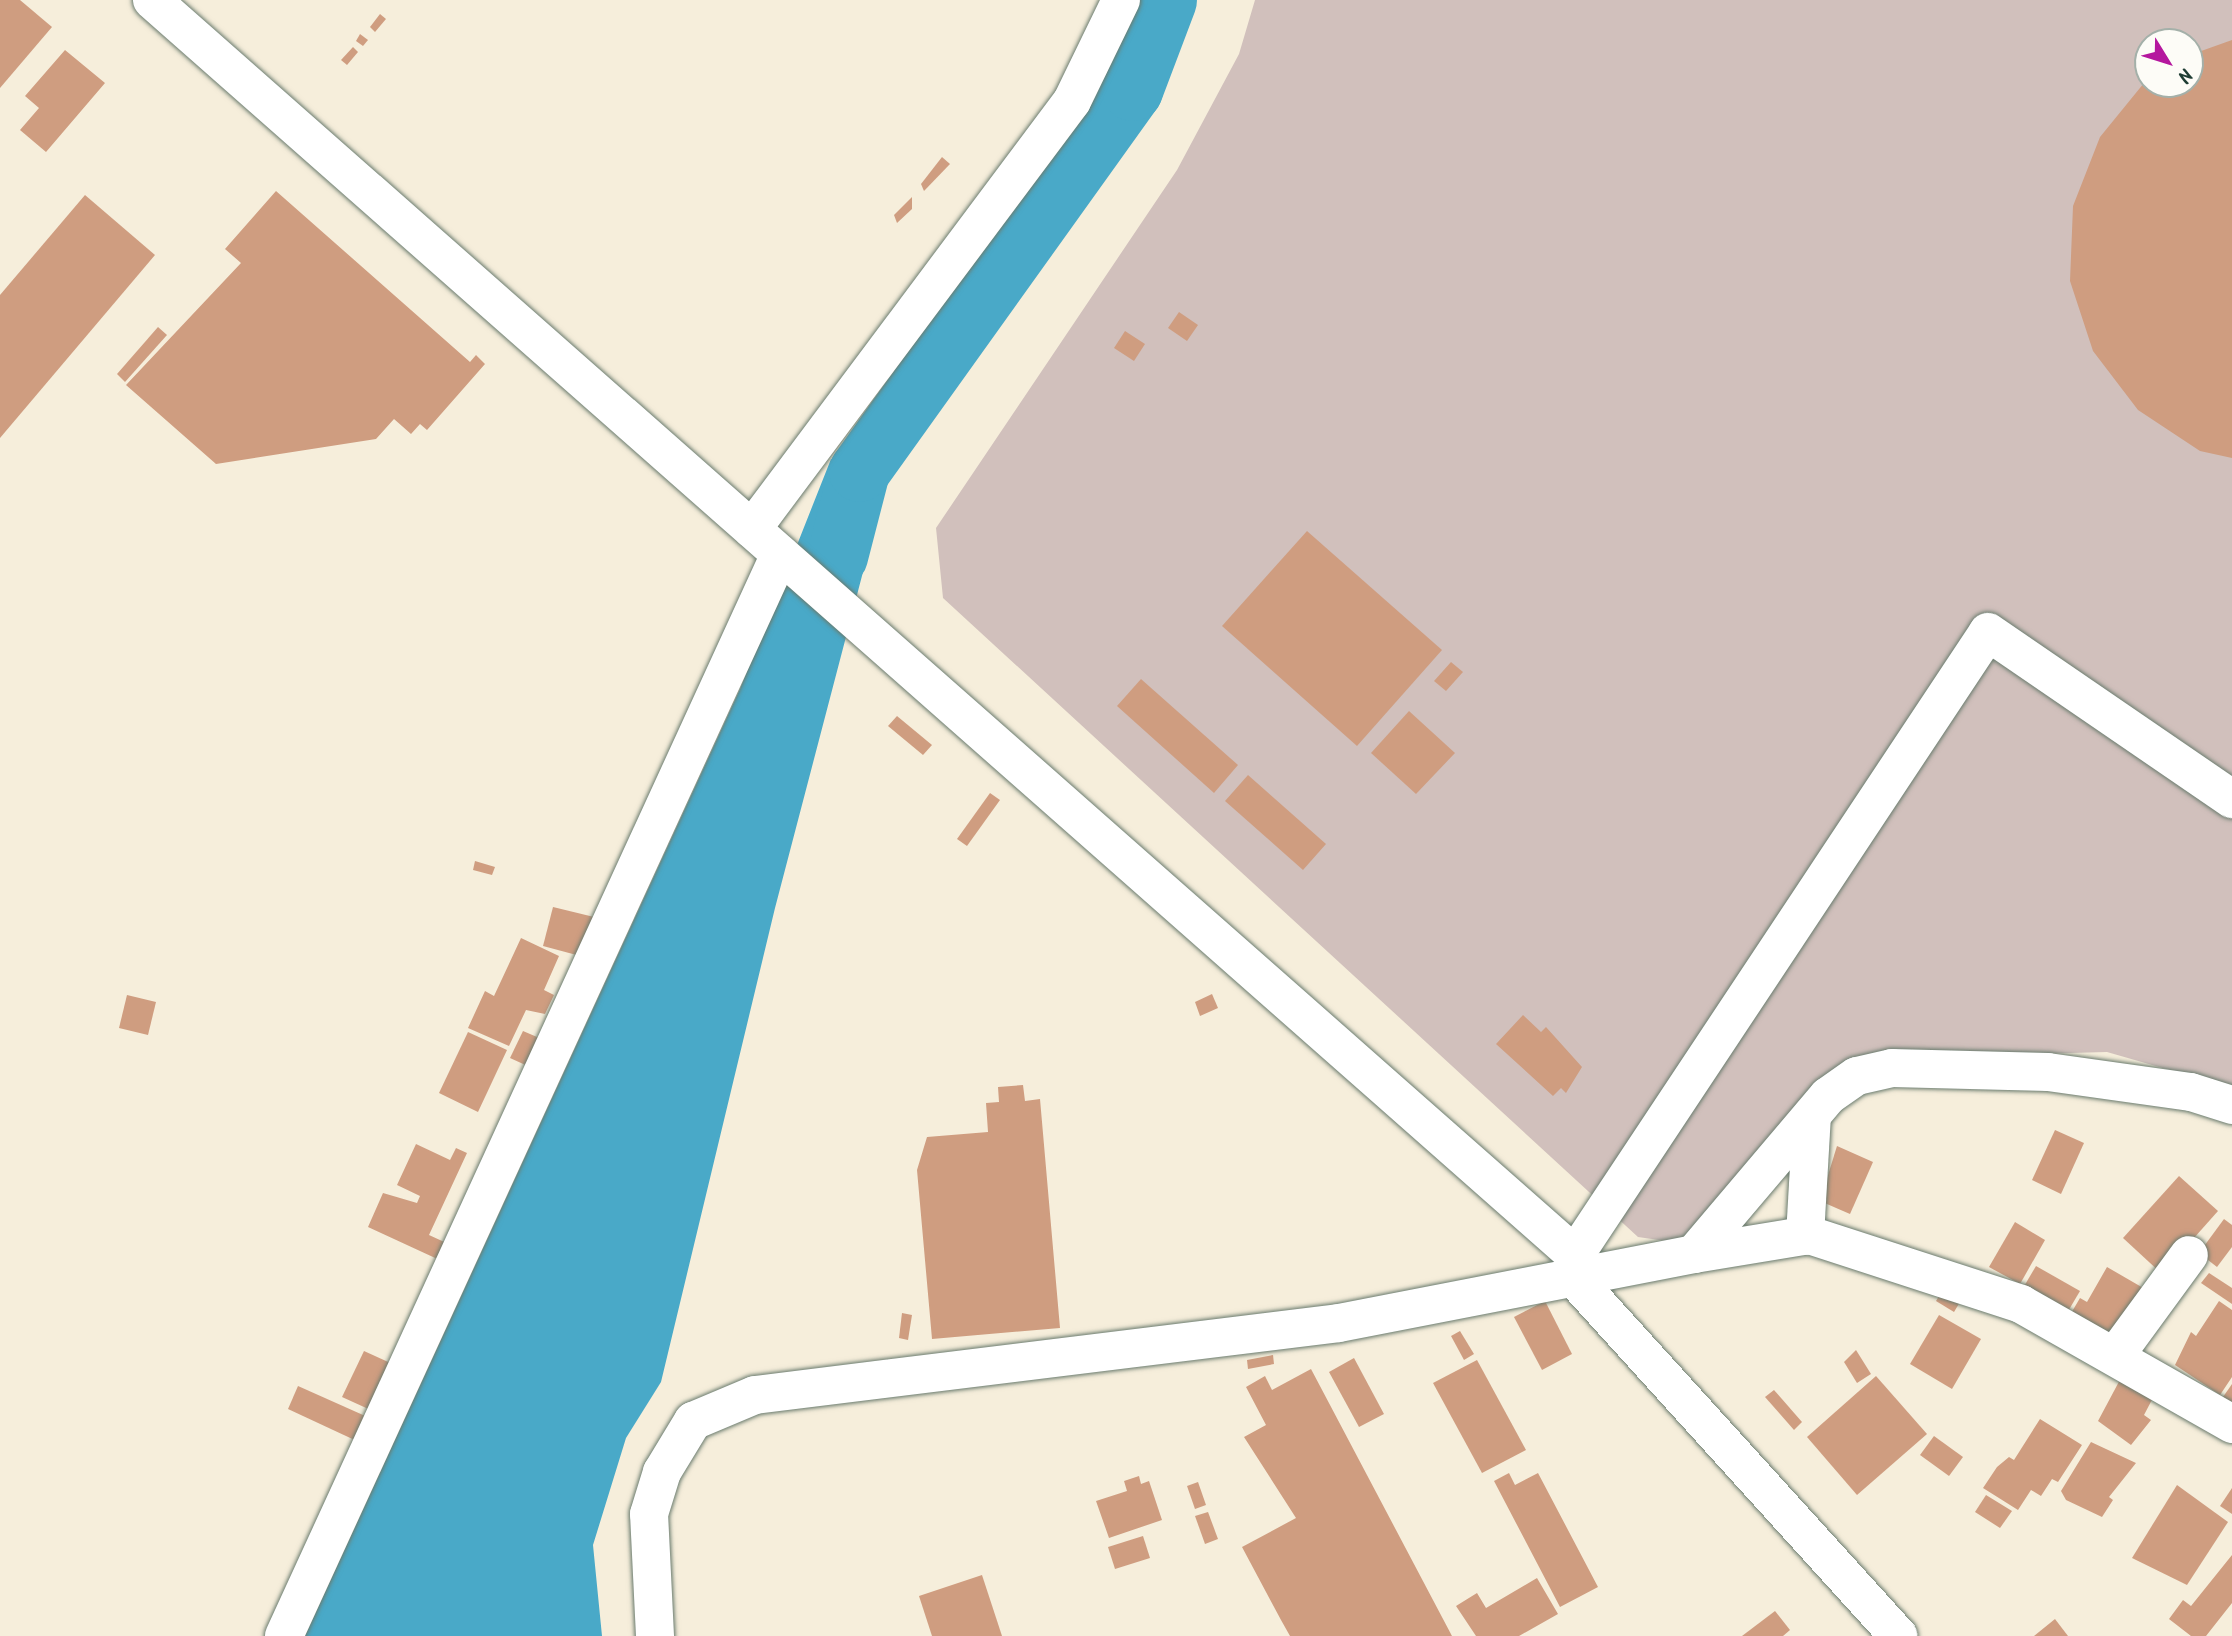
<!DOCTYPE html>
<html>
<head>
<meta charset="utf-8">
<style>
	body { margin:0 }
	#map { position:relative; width:2232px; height:1636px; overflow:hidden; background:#f6eedb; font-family:Kalam,sans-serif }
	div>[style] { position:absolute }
	.industrial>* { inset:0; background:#d1c0bc }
	.water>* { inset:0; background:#49a9c8 }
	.river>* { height:61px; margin:-30.5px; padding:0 30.5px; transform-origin:30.5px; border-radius:30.5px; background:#49a9c8 }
	.building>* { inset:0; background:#cf9d80 }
	.roads { filter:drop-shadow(0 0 2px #6a7b6e) drop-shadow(0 0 2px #6a7b6e) }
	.minor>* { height:38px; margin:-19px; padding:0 19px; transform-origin:19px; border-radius:19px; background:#fff }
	span { translate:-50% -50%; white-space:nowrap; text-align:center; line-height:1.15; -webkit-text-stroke:6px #fdfcf7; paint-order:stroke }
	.north { position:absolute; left:2134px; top:28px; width:70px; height:70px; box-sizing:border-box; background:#fdfcf7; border:2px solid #a4b0a9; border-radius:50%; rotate:128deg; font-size:19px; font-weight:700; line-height:28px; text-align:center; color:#1f3d34 }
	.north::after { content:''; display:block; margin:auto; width:24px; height:32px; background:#b5179e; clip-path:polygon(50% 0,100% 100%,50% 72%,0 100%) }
</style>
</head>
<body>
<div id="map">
	<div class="industrial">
		<div style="clip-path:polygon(evenodd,1255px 0,2232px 0,2232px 1088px,2107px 1052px,1880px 1058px,1680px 1243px,1638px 1237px,943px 598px,936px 528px,1177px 170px,1239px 54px,1255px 0,2148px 42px,2190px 42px,2190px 84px,2148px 84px,2148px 42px)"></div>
	</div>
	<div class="water">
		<div style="clip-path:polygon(831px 459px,885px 488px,775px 908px,661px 1382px,626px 1438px,593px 1545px,602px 1636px,305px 1636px,740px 689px)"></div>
	</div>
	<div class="river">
		<div style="left:837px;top:556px;width:88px;rotate:-75.5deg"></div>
		<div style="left:859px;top:471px;width:469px;rotate:-54.4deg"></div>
		<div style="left:1132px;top:90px;width:96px;rotate:-69.3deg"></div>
	</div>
	<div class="building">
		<div style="clip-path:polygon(0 0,20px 0,52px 27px,0 88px)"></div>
		<div style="clip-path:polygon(380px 14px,386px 19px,375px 32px,370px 27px)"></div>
		<div style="clip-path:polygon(360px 34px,368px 40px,363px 46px,356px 41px)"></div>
		<div style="clip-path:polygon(2232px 40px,2232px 458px,2200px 451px,2138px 410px,2093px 351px,2070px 281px,2073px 206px,2100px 137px,2144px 83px,2190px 84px,2190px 55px)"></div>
		<div style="clip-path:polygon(353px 47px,358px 52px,347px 65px,341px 60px)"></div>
		<div style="clip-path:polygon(65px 50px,105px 83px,46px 152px,20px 130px,39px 108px,25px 96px)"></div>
		<div style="clip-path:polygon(942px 157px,950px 164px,924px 191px,921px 184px)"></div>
		<div style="clip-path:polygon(276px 191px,470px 362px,476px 355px,485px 364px,427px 430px,420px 424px,411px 434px,394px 419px,376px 439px,216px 464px,126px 385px,241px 263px,225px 249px)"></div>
		<div style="clip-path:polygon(85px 195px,155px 255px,0 438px,0 295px)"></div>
		<div style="clip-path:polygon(912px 197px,912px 209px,897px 223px,894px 215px)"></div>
		<div style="clip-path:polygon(1179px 312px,1198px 325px,1187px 341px,1168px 328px)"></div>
		<div style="clip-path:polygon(158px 327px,167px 335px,125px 382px,117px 374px)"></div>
		<div style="clip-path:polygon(1125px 331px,1145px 344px,1134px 361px,1114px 348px)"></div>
		<div style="clip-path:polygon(1307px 531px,1442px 650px,1357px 746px,1222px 626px)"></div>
		<div style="clip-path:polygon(1451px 662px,1463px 672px,1446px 691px,1434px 681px)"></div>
		<div style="clip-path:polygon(1141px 679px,1238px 765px,1214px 793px,1117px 706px)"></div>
		<div style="clip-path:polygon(1409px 711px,1455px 753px,1416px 794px,1371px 753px)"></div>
		<div style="clip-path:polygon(897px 716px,932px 745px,923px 755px,888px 726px)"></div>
		<div style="clip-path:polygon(1248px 775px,1326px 844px,1303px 870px,1225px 801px)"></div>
		<div style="clip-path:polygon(990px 793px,1000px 800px,967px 846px,957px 839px)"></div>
		<div style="clip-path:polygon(475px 861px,495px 867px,492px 875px,473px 870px)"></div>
		<div style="clip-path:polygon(553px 907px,594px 917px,584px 957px,543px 946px)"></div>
		<div style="clip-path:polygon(521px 938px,559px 956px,544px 990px,554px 995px,545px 1014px,526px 1010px,509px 1046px,468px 1028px,485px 991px,494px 996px)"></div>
		<div style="clip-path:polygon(1212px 994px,1218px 1008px,1200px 1016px,1195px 1002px)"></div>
		<div style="clip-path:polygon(127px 995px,156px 1002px,148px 1035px,119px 1028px)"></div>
		<div style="clip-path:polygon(1523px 1015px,1541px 1032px,1546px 1027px,1582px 1067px,1566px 1093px,1561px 1088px,1553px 1096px,1496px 1044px)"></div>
		<div style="clip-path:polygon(523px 1031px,544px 1040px,532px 1068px,510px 1058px)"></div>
		<div style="clip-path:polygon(468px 1032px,507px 1050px,478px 1112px,439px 1093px)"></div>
		<div style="clip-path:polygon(1023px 1085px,1025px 1101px,1040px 1099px,1060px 1328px,932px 1339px,917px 1170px,927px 1137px,988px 1132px,986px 1103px,999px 1102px,998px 1087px)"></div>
		<div style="clip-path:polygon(2055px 1130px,2084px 1143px,2061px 1194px,2032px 1180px)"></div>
		<div style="clip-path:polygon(416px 1144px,450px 1160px,456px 1148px,467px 1153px,429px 1235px,453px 1246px,446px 1263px,368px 1227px,383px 1193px,417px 1203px,420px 1196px,397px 1185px)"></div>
		<div style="clip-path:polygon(1837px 1146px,1873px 1162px,1850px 1214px,1820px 1201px)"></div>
		<div style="clip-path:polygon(2179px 1176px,2218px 1211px,2162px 1274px,2123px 1238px)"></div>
		<div style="clip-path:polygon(2224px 1219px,2232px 1225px,2232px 1247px,2217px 1267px,2199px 1253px)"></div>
		<div style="clip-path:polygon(2015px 1222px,2045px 1240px,2020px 1284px,1989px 1267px)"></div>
		<div style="clip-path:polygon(2036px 1266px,2080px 1291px,2067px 1313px,2023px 1288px)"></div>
		<div style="clip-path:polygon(2107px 1267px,2145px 1289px,2115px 1341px,2070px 1315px,2080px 1298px,2087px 1302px)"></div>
		<div style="clip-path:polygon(2209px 1273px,2232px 1288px,2232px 1304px,2201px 1283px)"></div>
		<div style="clip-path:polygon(1945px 1286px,1963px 1297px,1954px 1312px,1936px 1301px)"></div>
		<div style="clip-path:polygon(1545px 1301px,1572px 1354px,1542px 1370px,1514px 1317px)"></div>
		<div style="clip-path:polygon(2219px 1301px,2232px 1310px,2232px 1377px,2220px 1395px,2175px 1365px,2191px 1332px,2196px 1336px)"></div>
		<div style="clip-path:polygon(902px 1313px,912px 1315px,908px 1340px,899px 1338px)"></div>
		<div style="clip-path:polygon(1939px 1315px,1981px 1339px,1952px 1389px,1910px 1364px)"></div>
		<div style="clip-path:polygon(1460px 1331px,1474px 1354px,1464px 1360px,1451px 1336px)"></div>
		<div style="clip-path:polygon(1856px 1350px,1871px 1374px,1857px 1383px,1844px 1362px)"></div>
		<div style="clip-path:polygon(364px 1351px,397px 1366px,375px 1412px,342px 1397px)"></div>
		<div style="clip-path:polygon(1273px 1355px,1274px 1364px,1248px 1369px,1247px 1360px)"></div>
		<div style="clip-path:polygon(1354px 1358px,1384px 1414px,1359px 1427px,1329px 1372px)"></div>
		<div style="clip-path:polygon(1477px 1360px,1526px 1450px,1482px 1473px,1433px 1383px)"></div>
		<div style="clip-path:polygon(1311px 1369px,1452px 1636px,1290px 1636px,1281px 1620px,1242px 1547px,1296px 1518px,1244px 1437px,1266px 1425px,1246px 1387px,1265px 1376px,1272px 1390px)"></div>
		<div style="clip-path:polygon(1876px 1376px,1927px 1434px,1857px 1495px,1807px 1437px)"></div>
		<div style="clip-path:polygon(2122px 1376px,2155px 1394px,2144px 1415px,2151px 1420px,2131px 1445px,2098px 1421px)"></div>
		<div style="clip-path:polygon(2232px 1384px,2232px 1403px,2223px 1397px)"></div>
		<div style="clip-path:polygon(298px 1386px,372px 1419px,361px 1443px,288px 1409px)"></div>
		<div style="clip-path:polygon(1774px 1390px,1802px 1422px,1794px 1430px,1765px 1397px)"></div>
		<div style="clip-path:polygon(2040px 1419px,2082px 1445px,2058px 1482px,2052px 1479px,2041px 1496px,2031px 1490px,2018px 1510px,1983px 1488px,1997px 1467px,2009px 1457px,2014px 1460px)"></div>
		<div style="clip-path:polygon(1934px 1436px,1963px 1457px,1949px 1476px,1920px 1455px)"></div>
		<div style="clip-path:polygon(2091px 1442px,2136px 1463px,2109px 1497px,2113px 1500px,2102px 1517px,2066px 1500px,2061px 1491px)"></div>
		<div style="clip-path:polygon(1509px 1473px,1515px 1485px,1538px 1473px,1598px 1587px,1560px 1607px,1494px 1481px)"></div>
		<div style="clip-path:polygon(1139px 1476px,1141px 1484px,1149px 1481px,1162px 1520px,1109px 1538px,1096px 1501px,1127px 1491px,1124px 1481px)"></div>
		<div style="clip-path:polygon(1198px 1482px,1206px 1505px,1195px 1509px,1187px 1486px)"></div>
		<div style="clip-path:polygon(2177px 1485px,2228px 1522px,2187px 1585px,2132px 1558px)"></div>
		<div style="clip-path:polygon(2232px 1488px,2232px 1514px,2220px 1506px)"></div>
		<div style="clip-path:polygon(1986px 1495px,2012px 1511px,2000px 1528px,1975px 1512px)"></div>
		<div style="clip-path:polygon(1208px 1512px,1218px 1539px,1205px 1544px,1195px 1516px)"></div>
		<div style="clip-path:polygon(1143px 1536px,1150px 1558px,1115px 1569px,1108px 1547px)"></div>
		<div style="clip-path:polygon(2232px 1555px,2232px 1603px,2206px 1636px,2191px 1636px,2169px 1619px,2183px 1600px,2191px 1606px)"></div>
		<div style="clip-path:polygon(982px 1575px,1002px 1636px,932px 1636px,919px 1596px)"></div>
		<div style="clip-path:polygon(1537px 1578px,1558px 1614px,1519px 1636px,1476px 1636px,1456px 1606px,1477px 1593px,1486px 1608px)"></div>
		<div style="clip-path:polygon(1775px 1611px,1790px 1630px,1783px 1636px,1742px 1636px)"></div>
		<div style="clip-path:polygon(2055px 1619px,2068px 1636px,2034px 1636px)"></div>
	</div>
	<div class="roads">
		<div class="minor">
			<div style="left:152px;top:0;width:1897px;rotate:41.41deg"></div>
			<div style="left:752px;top:529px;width:534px;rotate:-53.22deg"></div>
			<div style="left:1072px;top:101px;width:112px;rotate:-64.1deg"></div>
			<div style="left:1805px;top:1236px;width:120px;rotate:-86.7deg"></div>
			<div style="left:1694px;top:1254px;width:117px;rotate:-9.4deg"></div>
			<div style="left:1809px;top:1235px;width:223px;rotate:18deg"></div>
			<div style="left:2021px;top:1304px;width:243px;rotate:29.6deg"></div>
			<div style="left:1572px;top:1276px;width:21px;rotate:-82deg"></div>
			<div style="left:1575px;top:1255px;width:747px;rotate:-56.46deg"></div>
			<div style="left:1988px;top:632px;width:296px;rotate:34.4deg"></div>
			<div style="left:1572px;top:1276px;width:486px;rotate:47.8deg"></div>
			<div style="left:2115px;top:1356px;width:125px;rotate:-53.8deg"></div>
			<div style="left:284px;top:1636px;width:1190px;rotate:-65.37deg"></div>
			<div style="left:655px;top:1636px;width:122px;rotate:-92.8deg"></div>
			<div style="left:649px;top:1514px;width:44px;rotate:-72.8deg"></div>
			<div style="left:662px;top:1472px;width:60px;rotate:-58.7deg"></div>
			<div style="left:693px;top:1421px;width:67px;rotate:-22.8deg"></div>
			<div style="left:755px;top:1395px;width:588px;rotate:-7.03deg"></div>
			<div style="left:1339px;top:1323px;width:362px;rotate:-11deg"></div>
			<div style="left:1694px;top:1254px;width:207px;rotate:-49.7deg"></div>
			<div style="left:1828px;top:1096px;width:35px;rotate:-35deg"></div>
			<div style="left:1857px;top:1076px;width:36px;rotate:-13deg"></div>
			<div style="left:1892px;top:1068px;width:156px;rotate:1.5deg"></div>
			<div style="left:2048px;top:1072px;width:144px;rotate:8deg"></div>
			<div style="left:2191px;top:1092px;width:43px;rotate:17.6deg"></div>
		</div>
	</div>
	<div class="north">N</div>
</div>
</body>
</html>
